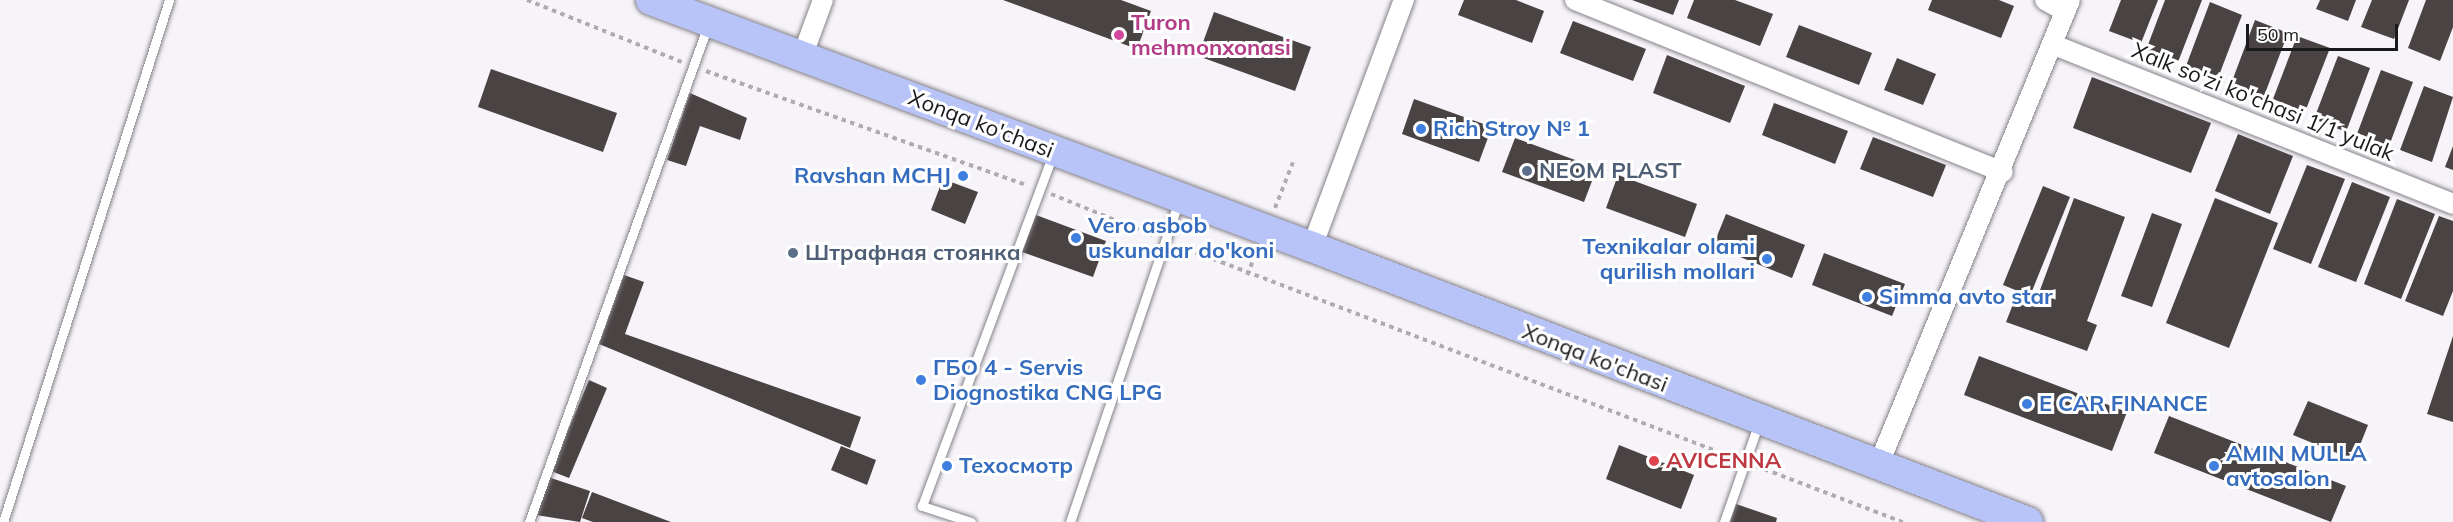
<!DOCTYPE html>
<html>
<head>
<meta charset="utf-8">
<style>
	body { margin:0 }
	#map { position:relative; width:2453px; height:522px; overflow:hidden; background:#f6f3f9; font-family:Mulish,sans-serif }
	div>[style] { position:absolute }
	.building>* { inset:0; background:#494343 }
	.path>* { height:4px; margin-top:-2px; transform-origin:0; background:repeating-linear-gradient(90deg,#aeacb1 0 4.5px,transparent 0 9px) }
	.roads { filter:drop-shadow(0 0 2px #858288) drop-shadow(0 0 2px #858288) }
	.lane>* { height:9px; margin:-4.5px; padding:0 4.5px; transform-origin:4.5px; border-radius:4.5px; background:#fff }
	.street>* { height:20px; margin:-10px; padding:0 10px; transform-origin:10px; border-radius:10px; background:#fff }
	.primary>* { height:30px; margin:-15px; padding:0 15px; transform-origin:15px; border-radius:15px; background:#b8c4f7 }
	.dots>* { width:16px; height:16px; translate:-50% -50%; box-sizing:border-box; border:3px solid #fff; border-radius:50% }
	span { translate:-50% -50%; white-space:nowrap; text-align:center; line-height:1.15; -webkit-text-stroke:6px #fff; paint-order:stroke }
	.hotel-label { font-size:22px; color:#b23c85; font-weight:700 }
	.left { translate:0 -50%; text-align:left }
	.street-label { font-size:22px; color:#1a191b }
	.shop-label { font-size:22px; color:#366cbe; font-weight:700 }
	.right { translate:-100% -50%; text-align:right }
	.service-label { font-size:22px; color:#4e5e75; font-weight:700 }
	.health-label { font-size:22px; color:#be3a42; font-weight:700 }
	.scale { position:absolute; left:2246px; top:24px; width:152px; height:27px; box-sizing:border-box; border:3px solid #1a191b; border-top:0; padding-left:8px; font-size:18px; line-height:21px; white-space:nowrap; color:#1a191b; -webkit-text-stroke:4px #fff; paint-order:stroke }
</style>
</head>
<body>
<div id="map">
	<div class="building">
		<div style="clip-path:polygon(1003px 0,1121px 0,1151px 11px,1137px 49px)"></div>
		<div style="clip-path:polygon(1464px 0,1516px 0,1544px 11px,1532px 43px,1458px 15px)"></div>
		<div style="clip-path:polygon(1632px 0,1679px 0,1673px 15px)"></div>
		<div style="clip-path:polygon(1694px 0,1735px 0,1773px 14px,1760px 46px,1687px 18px)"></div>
		<div style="clip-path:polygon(1932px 0,1999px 0,2014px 6px,2001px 38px,1928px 10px)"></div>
		<div style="clip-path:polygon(2121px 0,2158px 0,2141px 43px,2109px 31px)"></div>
		<div style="clip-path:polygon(2165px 0,2202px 0,2178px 62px,2146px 50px)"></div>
		<div style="clip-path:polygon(2320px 0,2356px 0,2348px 21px,2316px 9px)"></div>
		<div style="clip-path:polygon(2372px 0,2409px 0,2394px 39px,2361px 27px)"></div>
		<div style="clip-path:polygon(2426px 0,2453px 0,2453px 27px,2440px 61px,2408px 48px)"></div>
		<div style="clip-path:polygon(2210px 2px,2242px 15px,2218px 78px,2186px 66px)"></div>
		<div style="clip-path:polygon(1214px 12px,1311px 47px,1295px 91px,1198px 56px)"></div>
		<div style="clip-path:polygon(2255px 20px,2288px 33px,2264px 96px,2231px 84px)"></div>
		<div style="clip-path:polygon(1573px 21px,1646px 49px,1633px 81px,1560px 53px)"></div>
		<div style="clip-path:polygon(1799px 25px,1872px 53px,1859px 85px,1786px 57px)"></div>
		<div style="clip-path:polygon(2297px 36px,2330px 48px,2305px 112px,2273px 99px)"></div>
		<div style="clip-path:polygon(1667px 55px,1745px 86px,1730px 123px,1653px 93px)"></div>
		<div style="clip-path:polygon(2338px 56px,2370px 68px,2346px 132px,2314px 119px)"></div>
		<div style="clip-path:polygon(1897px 58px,1936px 74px,1923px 105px,1884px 90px)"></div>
		<div style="clip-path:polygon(491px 69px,617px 113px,603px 152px,478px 107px)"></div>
		<div style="clip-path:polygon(2381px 70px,2413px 82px,2389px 146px,2357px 134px)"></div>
		<div style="clip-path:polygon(2092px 77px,2211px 123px,2191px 173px,2073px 128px)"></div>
		<div style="clip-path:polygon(2424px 86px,2453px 97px,2432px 162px,2400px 150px)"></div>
		<div style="clip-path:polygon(690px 93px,747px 118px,740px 140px,700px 126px,686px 166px,667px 160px)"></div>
		<div style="clip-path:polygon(1414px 99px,1492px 127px,1479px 162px,1402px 134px)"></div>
		<div style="clip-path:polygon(1774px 103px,1848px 131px,1835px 164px,1762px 135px)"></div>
		<div style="clip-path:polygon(2238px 134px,2293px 156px,2270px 214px,2215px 191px)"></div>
		<div style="clip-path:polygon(1873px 137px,1946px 165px,1933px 197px,1860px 169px)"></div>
		<div style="clip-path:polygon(1515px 138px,1597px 168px,1584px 202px,1502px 172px)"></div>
		<div style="clip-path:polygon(2453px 146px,2453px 170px,2445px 167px)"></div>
		<div style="clip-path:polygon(2307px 165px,2345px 179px,2311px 264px,2273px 249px)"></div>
		<div style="clip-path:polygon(1618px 175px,1697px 204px,1685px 237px,1606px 208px)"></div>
		<div style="clip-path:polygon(943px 179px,978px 192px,965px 224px,931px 210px)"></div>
		<div style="clip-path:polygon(2352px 182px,2390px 197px,2356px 282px,2318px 267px)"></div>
		<div style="clip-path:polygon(2043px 186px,2070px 197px,2030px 296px,2003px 285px)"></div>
		<div style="clip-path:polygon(2074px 198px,2125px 217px,2087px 321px,2097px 325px,2087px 351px,2006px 322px,2017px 294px,2036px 301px)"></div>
		<div style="clip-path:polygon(2215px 198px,2278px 223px,2229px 348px,2166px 323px)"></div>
		<div style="clip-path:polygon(2397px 199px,2435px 214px,2401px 299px,2364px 284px)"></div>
		<div style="clip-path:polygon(2152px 213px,2182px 224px,2152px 307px,2121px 296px)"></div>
		<div style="clip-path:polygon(1726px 214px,1805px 245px,1792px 278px,1713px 246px)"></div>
		<div style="clip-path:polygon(1036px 215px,1106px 241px,1093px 277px,1022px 252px)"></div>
		<div style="clip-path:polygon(2439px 216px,2453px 221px,2453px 291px,2443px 316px,2405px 301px)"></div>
		<div style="clip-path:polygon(1824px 253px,1905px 284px,1892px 316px,1812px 285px)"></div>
		<div style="clip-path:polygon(624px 275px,644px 282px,625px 334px,861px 417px,850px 448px,599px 344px)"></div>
		<div style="clip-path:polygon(2453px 336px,2453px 422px,2427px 414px)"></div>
		<div style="clip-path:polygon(1979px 356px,2127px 412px,2112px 451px,1964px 395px)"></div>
		<div style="clip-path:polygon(589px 380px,607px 388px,569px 478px,551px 471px)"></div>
		<div style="clip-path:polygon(2308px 401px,2368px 425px,2354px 460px,2293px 435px)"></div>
		<div style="clip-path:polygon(2169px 416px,2346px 486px,2331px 522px,2154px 453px)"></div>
		<div style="clip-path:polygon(1619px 445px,1694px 475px,1681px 509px,1606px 479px)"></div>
		<div style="clip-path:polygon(841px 446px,876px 460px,867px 485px,831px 470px)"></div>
		<div style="clip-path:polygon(548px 477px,590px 491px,580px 522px,536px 515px)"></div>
		<div style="clip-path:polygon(592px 492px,671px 522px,593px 522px,582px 518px)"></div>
		<div style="clip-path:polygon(1736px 504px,1777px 518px,1776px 522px,1730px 522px)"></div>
	</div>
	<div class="path">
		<div style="left:527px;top:0;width:167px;rotate:21.8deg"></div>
		<div style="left:706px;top:71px;width:341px;rotate:19.6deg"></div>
		<div style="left:1051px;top:194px;width:109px;rotate:22.1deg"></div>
		<div style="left:1275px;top:208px;width:49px;rotate:-68.6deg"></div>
		<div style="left:1179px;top:246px;width:592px;rotate:20.88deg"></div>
		<div style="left:1247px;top:275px;width:26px;rotate:-67deg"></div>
		<div style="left:1756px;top:466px;width:157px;rotate:20.9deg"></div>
	</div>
	<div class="roads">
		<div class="lane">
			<div style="left:3px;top:522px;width:548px;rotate:-72.36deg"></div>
			<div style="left:529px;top:522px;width:528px;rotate:-70.19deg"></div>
			<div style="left:971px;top:522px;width:52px;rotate:-161.9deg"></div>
			<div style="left:922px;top:506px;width:376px;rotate:-69.6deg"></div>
			<div style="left:1070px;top:522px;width:340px;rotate:-71.3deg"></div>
			<div style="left:1724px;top:522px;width:106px;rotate:-70.7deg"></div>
		</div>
		<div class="street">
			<div style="left:1575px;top:0;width:461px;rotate:21.9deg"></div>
			<div style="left:2045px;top:0;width:23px;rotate:29deg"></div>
			<div style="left:2054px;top:45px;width:430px;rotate:21.7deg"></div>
			<div style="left:802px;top:57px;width:61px;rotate:-69.8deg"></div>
			<div style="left:1312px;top:247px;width:264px;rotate:-69.6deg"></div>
			<div style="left:1878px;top:466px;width:504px;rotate:-67.61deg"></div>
		</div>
		<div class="primary">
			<div style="left:651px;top:0;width:706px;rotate:20.49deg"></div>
			<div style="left:1312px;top:247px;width:767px;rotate:21.01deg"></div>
		</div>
	</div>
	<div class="dots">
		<div style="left:1119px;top:35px;background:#d1479c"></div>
		<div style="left:1421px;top:129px;background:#3f7fe0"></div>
		<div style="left:1527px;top:171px;background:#5c6f8a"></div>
		<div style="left:963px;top:176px;background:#3f7fe0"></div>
		<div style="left:1076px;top:238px;background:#3f7fe0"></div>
		<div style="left:793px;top:253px;background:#5c6f8a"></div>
		<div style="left:1767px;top:259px;background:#3f7fe0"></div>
		<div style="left:1867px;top:297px;background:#3f7fe0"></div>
		<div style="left:921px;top:380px;background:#3f7fe0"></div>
		<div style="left:2027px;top:404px;background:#3f7fe0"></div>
		<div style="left:1654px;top:461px;background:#e0444e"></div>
		<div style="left:947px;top:466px;background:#3f7fe0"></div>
		<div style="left:2214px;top:466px;background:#3f7fe0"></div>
	</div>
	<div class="hotel-label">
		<span class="left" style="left:1131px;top:35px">Turon<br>mehmonxonasi</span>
	</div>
	<div class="street-label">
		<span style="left:2263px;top:102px;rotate:22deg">Xalk so'zi ko'chasi 1/1 yulak</span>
		<span style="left:981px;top:124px;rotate:21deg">Xonqa ko'chasi</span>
		<span style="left:1595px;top:358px;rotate:21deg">Xonqa ko'chasi</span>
	</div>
	<div class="shop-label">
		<span class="left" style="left:1433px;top:129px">Rich Stroy № 1</span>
		<span class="right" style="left:951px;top:176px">Ravshan MCHJ</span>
		<span class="left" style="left:1088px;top:238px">Vero asbob<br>uskunalar do'koni</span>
		<span class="right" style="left:1755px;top:259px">Texnikalar olami<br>qurilish mollari</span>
		<span class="left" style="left:1879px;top:297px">Simma avto star</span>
		<span class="left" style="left:933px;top:380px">ГБО 4 - Servis<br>Diognostika CNG LPG</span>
		<span class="left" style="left:2039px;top:404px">E CAR FINANCE</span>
		<span class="left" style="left:2226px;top:466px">AMIN MULLA<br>avtosalon</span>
		<span class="left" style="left:959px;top:466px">Техосмотр</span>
	</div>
	<div class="service-label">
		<span class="left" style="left:1539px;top:171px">NEOM PLAST</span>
		<span class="left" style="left:805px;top:253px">Штрафная стоянка</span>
	</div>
	<div class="health-label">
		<span class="left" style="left:1666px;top:461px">AVICENNA</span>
	</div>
	<div class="scale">50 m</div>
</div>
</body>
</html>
